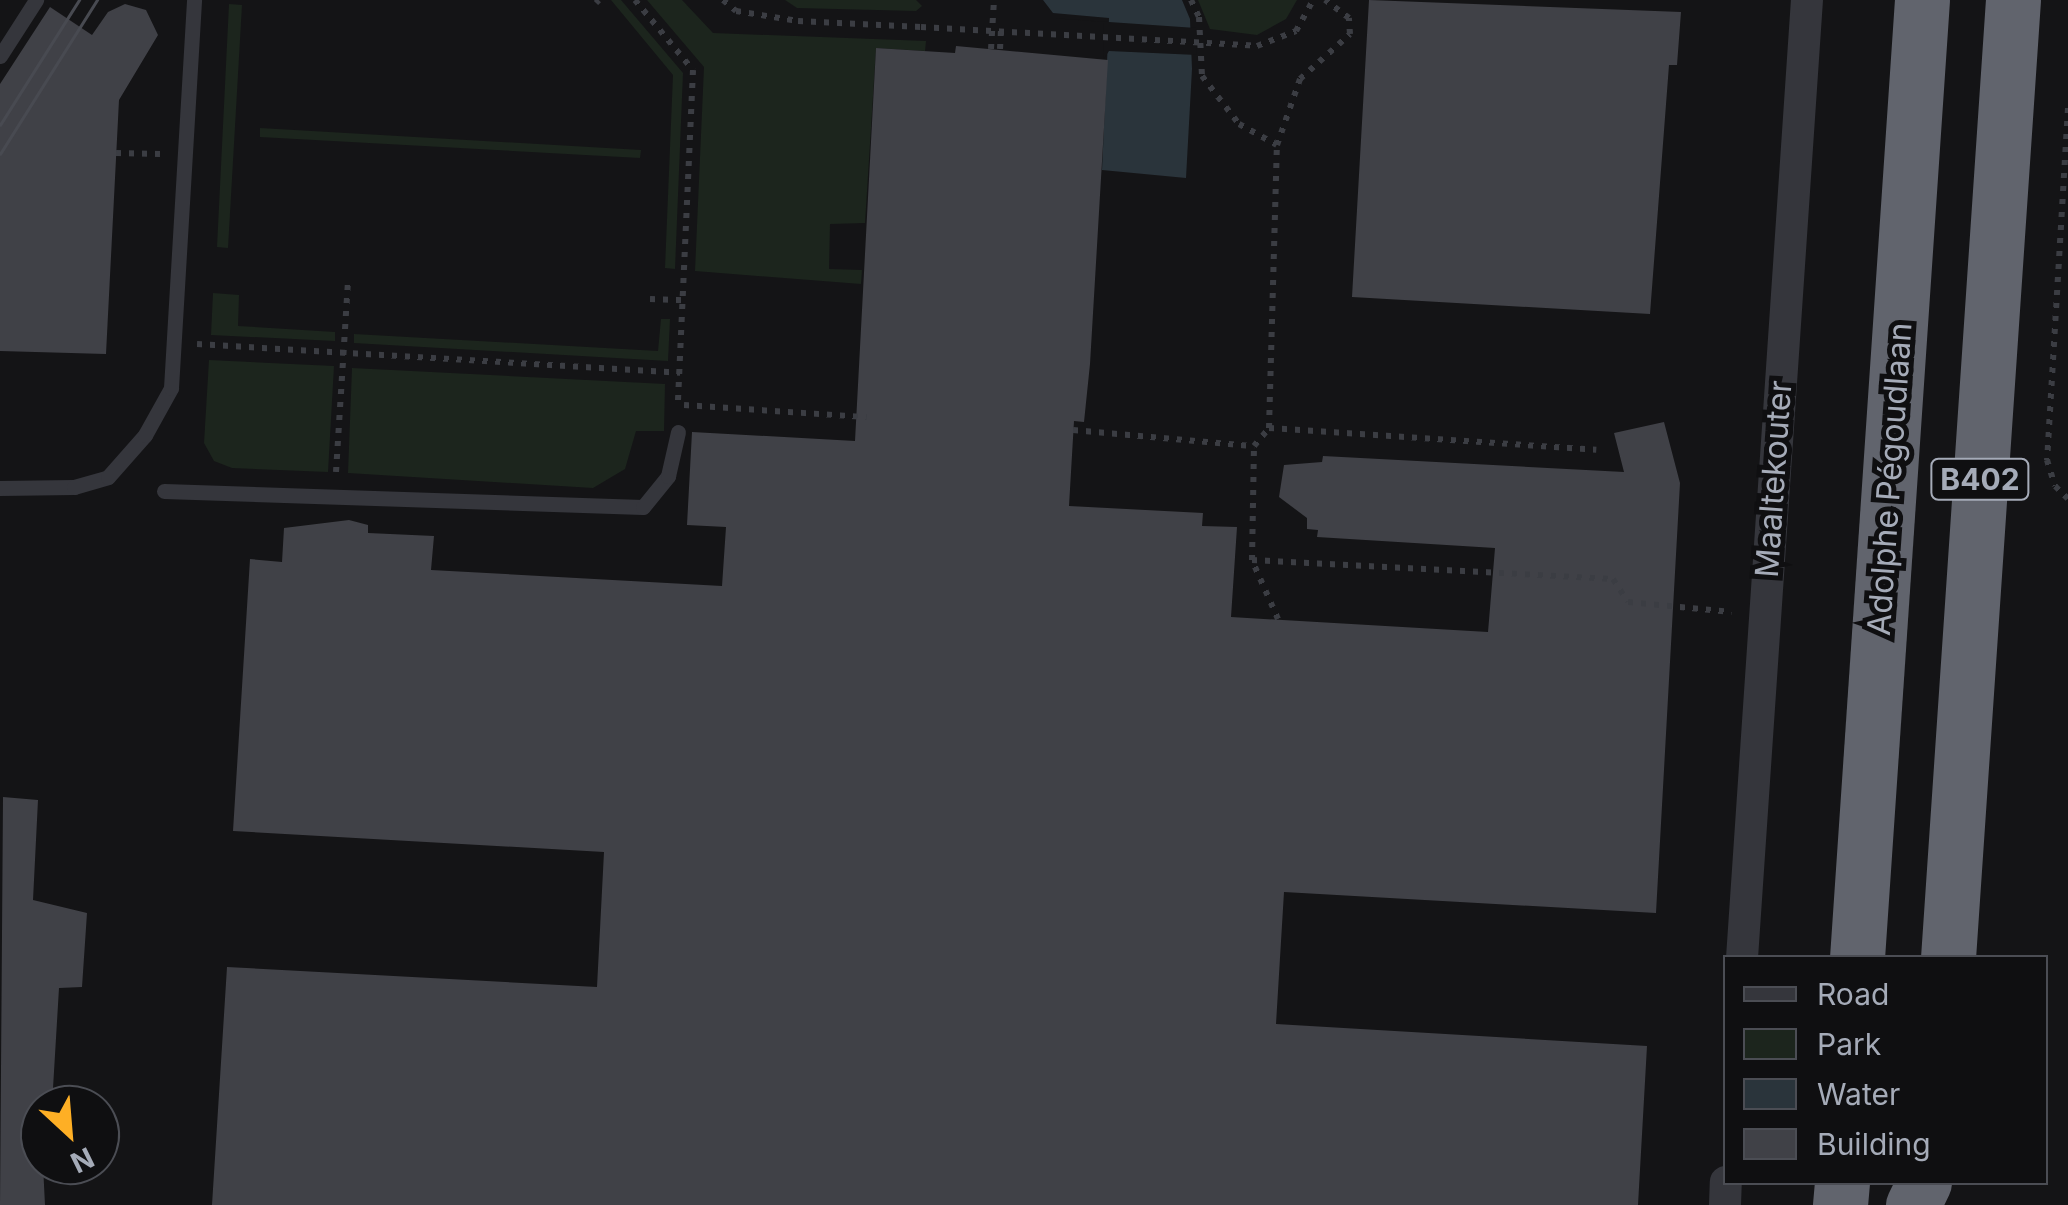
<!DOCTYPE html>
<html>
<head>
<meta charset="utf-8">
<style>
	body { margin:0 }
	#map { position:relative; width:2068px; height:1205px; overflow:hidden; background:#141416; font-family:Inter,sans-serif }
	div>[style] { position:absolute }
	.green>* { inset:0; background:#1c251d }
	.water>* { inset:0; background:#2a343b }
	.pier>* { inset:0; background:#141416 }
	.building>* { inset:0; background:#404147 }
	.path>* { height:6px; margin-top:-3px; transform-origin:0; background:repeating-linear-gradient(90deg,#3b3d43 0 5px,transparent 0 13px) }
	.lane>* { height:15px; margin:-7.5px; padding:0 7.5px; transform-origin:7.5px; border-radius:7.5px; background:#35363c }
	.street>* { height:32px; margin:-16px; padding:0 16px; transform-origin:16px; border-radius:16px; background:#35363c }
	.highway>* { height:55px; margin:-27.5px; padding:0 27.5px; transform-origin:27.5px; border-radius:27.5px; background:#61646d }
	.tram>* { height:2.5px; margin:-1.25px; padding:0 1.25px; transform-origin:1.25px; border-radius:1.25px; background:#484a51 }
	.path-bridge>* { height:6px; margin-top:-3px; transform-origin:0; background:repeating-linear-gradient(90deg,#3b3d43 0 5px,transparent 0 13px) }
	span { translate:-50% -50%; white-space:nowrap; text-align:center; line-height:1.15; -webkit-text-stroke:10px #0f0f11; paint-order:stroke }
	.shield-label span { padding:2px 8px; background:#0f0f11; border:2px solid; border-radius:8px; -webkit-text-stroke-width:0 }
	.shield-label { font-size:30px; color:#a5abb8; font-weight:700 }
	.street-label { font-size:32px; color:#a5abb8 }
	.legend { position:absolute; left:1723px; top:955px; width:325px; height:230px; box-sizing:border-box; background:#0f0f11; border:2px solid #4b4d54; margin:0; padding:12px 18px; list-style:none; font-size:30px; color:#a5abb8 }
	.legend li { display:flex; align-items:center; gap:20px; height:50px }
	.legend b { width:50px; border:2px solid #4b4d54 }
	.north { position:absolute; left:20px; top:1085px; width:100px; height:100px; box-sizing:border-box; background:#0f0f11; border:2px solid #4b4d54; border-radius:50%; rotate:154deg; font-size:28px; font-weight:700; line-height:40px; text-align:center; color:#a5abb8 }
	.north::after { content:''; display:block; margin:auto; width:35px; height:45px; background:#feaf25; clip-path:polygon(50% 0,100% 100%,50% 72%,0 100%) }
</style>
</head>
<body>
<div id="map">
	<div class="green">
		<div style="clip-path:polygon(611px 0,621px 0,683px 73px,675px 269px,665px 268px,673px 75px)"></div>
		<div style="clip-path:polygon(647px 0,682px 0,713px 33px,926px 41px,925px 51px,876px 48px,865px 223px,830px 224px,829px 269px,862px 270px,861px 284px,695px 271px,704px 67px)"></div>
		<div style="clip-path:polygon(785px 0,916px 0,922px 6px,916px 11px,797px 8px)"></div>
		<div style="clip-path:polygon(1198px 0,1297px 0,1286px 19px,1257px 35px,1210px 29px)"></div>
		<div style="clip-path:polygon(229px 4px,242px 5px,228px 248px,217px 247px)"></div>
		<div style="clip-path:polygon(260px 128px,641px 150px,640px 158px,260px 137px)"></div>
		<div style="clip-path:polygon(213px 293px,239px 295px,238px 326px,335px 332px,335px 341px,211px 335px)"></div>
		<div style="clip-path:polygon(661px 319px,670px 319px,668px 361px,354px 343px,354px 334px,658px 351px)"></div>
		<div style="clip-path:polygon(209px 360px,334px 366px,328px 472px,232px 468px,214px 461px,204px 443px)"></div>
		<div style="clip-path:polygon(352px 368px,665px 384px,664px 431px,636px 431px,625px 469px,593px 488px,348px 473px)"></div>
	</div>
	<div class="water">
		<div style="clip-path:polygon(1043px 0,1182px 0,1190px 19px,1192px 69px,1186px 178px,1102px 170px,1109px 18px,1053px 13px)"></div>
	</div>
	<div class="pier">
		<div style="clip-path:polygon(1051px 18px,1196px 28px,1197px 55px,1109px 51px,1103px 60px,1104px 22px)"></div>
	</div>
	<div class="building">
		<div style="clip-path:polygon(1369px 0,1681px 12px,1677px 65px,1669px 65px,1650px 314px,1352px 297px)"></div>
		<div style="clip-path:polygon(125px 4px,146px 10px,158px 35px,119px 100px,106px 354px,0 351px,0 84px,50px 7px,92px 35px,108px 12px)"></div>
		<div style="clip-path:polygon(956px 46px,1108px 60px,1090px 364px,1084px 422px,1074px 421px,1069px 506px,1203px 513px,1202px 526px,1237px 527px,1231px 617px,1488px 632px,1495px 548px,1317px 537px,1318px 530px,1307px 529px,1307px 518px,1279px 497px,1284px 465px,1322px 462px,1323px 456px,1624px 472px,1614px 433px,1664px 422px,1680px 483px,1656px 913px,1284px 892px,1276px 1024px,1647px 1046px,1638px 1205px,212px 1205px,227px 967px,597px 987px,604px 852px,233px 831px,250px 559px,282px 562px,284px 528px,349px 520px,368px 525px,368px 533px,434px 536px,431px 570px,722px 586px,726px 527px,687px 525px,692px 432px,855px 441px,876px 48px,955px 53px)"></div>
		<div style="clip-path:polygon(3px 797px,38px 800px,33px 900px,87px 913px,82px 987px,59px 988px,52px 1105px,40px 1105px,45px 1205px,0 1205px)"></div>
	</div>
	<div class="path">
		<div style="left:635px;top:0;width:91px;rotate:50.4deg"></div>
		<div style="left:693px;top:70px;width:336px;rotate:92.6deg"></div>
		<div style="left:723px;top:0;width:17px;rotate:40deg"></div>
		<div style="left:736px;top:11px;width:63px;rotate:9.2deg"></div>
		<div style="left:798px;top:21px;width:123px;rotate:2.8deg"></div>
		<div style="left:1191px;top:0;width:19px;rotate:65deg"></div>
		<div style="left:1199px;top:17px;width:59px;rotate:87.1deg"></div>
		<div style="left:1202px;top:76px;width:61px;rotate:52.4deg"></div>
		<div style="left:1239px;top:124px;width:43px;rotate:28.9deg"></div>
		<div style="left:596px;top:3px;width:4px;rotate:-45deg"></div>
		<div style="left:1257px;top:46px;width:42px;rotate:-21deg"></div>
		<div style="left:1296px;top:31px;width:35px;rotate:-61deg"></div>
		<div style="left:991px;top:49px;width:49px;rotate:-86.5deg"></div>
		<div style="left:1000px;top:49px;width:18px;rotate:-87deg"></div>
		<div style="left:2068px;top:108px;width:353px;rotate:93.4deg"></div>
		<div style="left:2047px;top:460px;width:27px;rotate:73deg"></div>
		<div style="left:2055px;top:486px;width:18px;rotate:45deg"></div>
		<div style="left:116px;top:153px;width:44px;rotate:1.3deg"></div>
		<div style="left:650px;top:299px;width:34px;rotate:2deg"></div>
		<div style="left:197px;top:344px;width:484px;rotate:3.4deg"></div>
		<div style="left:684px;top:405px;width:183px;rotate:3.8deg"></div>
		<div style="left:1269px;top:428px;width:328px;rotate:3.8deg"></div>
		<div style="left:1073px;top:430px;width:182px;rotate:5.1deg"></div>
		<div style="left:336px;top:472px;width:189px;rotate:-86.4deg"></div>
		<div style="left:1252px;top:560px;width:361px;rotate:3deg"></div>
		<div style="left:1613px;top:579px;width:27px;rotate:57deg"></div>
		<div style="left:1628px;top:602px;width:104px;rotate:5.5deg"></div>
		<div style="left:1278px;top:619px;width:64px;rotate:-113.8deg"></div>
		<div style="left:1252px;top:560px;width:114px;rotate:-89deg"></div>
		<div style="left:1254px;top:446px;width:23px;rotate:-50deg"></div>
		<div style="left:1269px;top:428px;width:283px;rotate:-88.4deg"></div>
		<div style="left:1277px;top:145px;width:70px;rotate:-70.8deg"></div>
		<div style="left:1300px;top:79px;width:67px;rotate:-42deg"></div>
		<div style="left:1350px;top:34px;width:16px;rotate:-94deg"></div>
		<div style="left:1349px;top:18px;width:30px;rotate:-143deg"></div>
	</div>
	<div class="lane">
		<div style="left:0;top:56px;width:67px;rotate:-57.3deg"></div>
		<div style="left:0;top:488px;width:74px;rotate:-0.8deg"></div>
		<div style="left:74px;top:487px;width:35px;rotate:-16deg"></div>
		<div style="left:108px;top:477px;width:56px;rotate:-48.6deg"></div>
		<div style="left:145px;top:435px;width:54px;rotate:-61deg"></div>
		<div style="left:171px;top:388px;width:389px;rotate:-86.6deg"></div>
		<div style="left:164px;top:491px;width:479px;rotate:1.9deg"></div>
		<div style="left:643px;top:507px;width:40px;rotate:-51deg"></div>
		<div style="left:668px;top:476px;width:45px;rotate:-77.2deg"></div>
	</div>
	<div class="street">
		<div style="left:1742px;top:958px;width:960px;rotate:-86.12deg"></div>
		<div style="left:1725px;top:1205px;width:23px;rotate:-88deg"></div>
	</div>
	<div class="highway">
		<div style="left:1857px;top:958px;width:960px;rotate:-86.12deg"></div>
		<div style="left:1948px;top:958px;width:960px;rotate:-86.12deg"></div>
		<div style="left:1840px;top:1205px;width:23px;rotate:-85deg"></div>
		<div style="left:1913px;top:1205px;width:25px;rotate:-64deg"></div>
	</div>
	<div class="tram">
		<div style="left:0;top:125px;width:148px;rotate:-57.7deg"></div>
		<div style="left:0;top:154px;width:182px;rotate:-57.8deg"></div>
	</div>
	<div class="path-bridge">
		<div style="left:921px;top:27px;width:337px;rotate:3.2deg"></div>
	</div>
	<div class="shield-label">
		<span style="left:1980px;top:479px">B402</span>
	</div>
	<div class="street-label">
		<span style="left:1774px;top:479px;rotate:-86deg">Maaltekouter</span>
		<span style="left:1890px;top:479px;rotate:-86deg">Adolphe Pégoudlaan</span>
	</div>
	<ul class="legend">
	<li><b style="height:12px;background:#35363c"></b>Road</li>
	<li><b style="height:28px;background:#1c251d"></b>Park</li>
	<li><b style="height:28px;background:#2a343b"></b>Water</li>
	<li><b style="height:28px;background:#404147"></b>Building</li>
	</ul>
	<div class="north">N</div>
</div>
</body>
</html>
